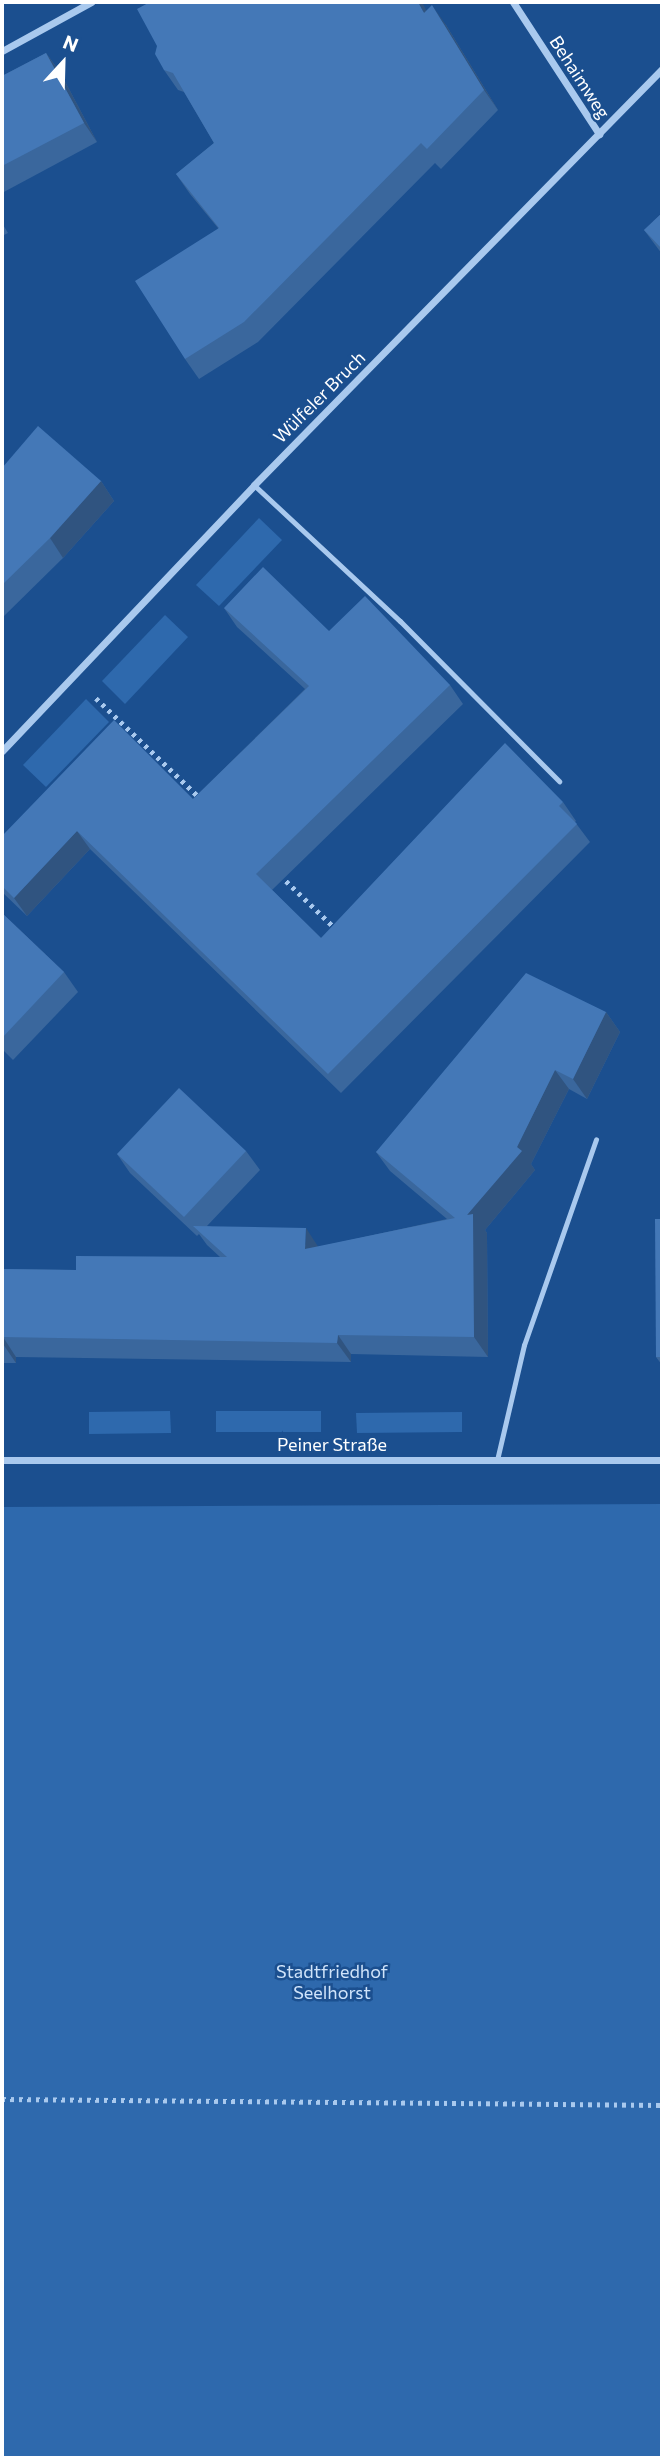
<!DOCTYPE html>
<html>
<head>
<meta charset="utf-8">
<style>
	body { margin:0 }
	#map { position:relative; width:664px; height:2460px; overflow:hidden; background:#1b4f8f; font-family:Commissioner,sans-serif }
	div>[style] { position:absolute }
	.green>* { inset:0; background:#2e69ad }
	.path>* { height:4.5px; margin-top:-2.25px; transform-origin:0; background:repeating-linear-gradient(90deg,#a9c9ee 0 3.5px,transparent 0 8.5px) }
	.lane>* { height:5px; margin:-2.5px; padding:0 2.5px; transform-origin:2.5px; border-radius:2.5px; background:#a9c9ee }
	.street>* { height:7px; margin:-3.5px; padding:0 3.5px; transform-origin:3.5px; border-radius:3.5px; background:#a9c9ee }
	.wall>* { inset:0; background:#3a679d }
	.shaded-wall>* { inset:0; background:#305480 }
	.building>* { inset:0; background:#4478b7 }
	span { translate:-50% -50%; white-space:nowrap; text-align:center; line-height:1.15; -webkit-text-stroke:5px #1b4f8f; paint-order:stroke }
	.street-label { font-size:18px; color:#fff }
	.park-label { font-size:18px; color:#cfe3fa }
	.frame { position:absolute; inset:0; border:4px solid #fff; pointer-events:none }
	.north { position:absolute; left:28px; top:28px; width:70px; height:70px; -webkit-text-stroke:5px #1b4f8f; paint-order:stroke; rotate:22deg; font-size:19px; font-weight:700; line-height:28px; text-align:center; color:#fff }
	.north::after { content:''; display:block; margin:auto; width:24px; height:32px; background:#fff; clip-path:polygon(50% 0,100% 100%,50% 72%,0 100%) }
</style>
</head>
<body>
<div id="map">
	<div class="green">
		<div style="clip-path:polygon(259px 518px,282px 540px,219px 606px,196px 585px)"></div>
		<div style="clip-path:polygon(165px 615px,188px 637px,125px 704px,102px 681px)"></div>
		<div style="clip-path:polygon(86px 699px,109px 722px,46px 787px,23px 765px)"></div>
		<div style="clip-path:polygon(170px 1411px,171px 1433px,89px 1434px,89px 1412px)"></div>
		<div style="clip-path:polygon(216px 1411px,321px 1411px,321px 1432px,216px 1432px)"></div>
		<div style="clip-path:polygon(462px 1412px,462px 1432px,357px 1433px,356px 1413px)"></div>
		<div style="clip-path:polygon(662px 1504px,662px 2458px,2px 2458px,2px 1507px)"></div>
	</div>
	<div class="path">
		<div style="left:96px;top:698px;width:146px;rotate:43.9deg"></div>
		<div style="left:280px;top:875px;width:79px;rotate:44deg"></div>
		<div style="left:2px;top:2099px;width:660px;rotate:0.52deg"></div>
	</div>
	<div class="lane">
		<div style="left:254px;top:485px;width:200px;rotate:43deg"></div>
		<div style="left:400px;top:621px;width:226px;rotate:45.2deg"></div>
		<div style="left:497px;top:1460px;width:118px;rotate:-76.8deg"></div>
		<div style="left:524px;top:1345px;width:218px;rotate:-70.7deg"></div>
	</div>
	<div class="street">
		<div style="left:513px;top:2px;width:158px;rotate:56.9deg"></div>
		<div style="left:2px;top:51px;width:102px;rotate:-28.8deg"></div>
		<div style="left:2px;top:751px;width:366px;rotate:-46.5deg"></div>
		<div style="left:254px;top:485px;width:583px;rotate:-45.56deg"></div>
		<div style="left:2px;top:1460px;width:660px"></div>
	</div>
	<div class="wall">
		<div style="clip-path:polygon(426px 11px,446px 25px,498px 110px,441px 169px,435px 163px,258px 342px,199px 379px,185px 359px,218px 228px,190px 194px,176px 174px,214px 143px,184px 92px,178px 90px,164px 70px,157px 46px)"></div>
		<div style="clip-path:polygon(46px 53px,60px 72px,97px 142px,2px 193px,2px 76px)"></div>
		<div style="clip-path:polygon(662px 213px,662px 254px,644px 230px)"></div>
		<div style="clip-path:polygon(2px 223px,8px 233px,2px 236px)"></div>
		<div style="clip-path:polygon(2px 468px,101px 481px,114px 501px,63px 558px,2px 618px)"></div>
		<div style="clip-path:polygon(224px 608px,329px 631px,450px 685px,463px 704px,272px 890px,321px 938px,563px 802px,576px 821px,575px 822px,590px 842px,341px 1093px,90px 849px,27px 916px,2px 892px,2px 836px,193px 799px,305px 689px,237px 627px)"></div>
		<div style="clip-path:polygon(2px 913px,64px 972px,78px 992px,13px 1060px,2px 1049px)"></div>
		<div style="clip-path:polygon(606px 1012px,620px 1032px,587px 1099px,569px 1089px,531px 1164px,535px 1170px,485px 1230px,487px 1233px,488px 1357px,351px 1354px,351px 1362px,16px 1357px,16px 1363px,2px 1363px,2px 1269px,76px 1270px,220px 1257px,207px 1245px,199px 1234px,197px 1236px,130px 1173px,117px 1154px,246px 1151px,260px 1170px,207px 1226px,318px 1247px,447px 1219px,390px 1171px,376px 1152px)"></div>
		<div style="clip-path:polygon(662px 1219px,662px 1365px,656px 1357px)"></div>
	</div>
	<div class="shaded-wall">
		<div style="clip-path:polygon(418px 2px,422px 2px,438px 33px,424px 13px)"></div>
		<div style="clip-path:polygon(432px 5px,446px 25px,498px 110px,484px 90px)"></div>
		<div style="clip-path:polygon(46px 53px,60px 72px,97px 142px,84px 123px)"></div>
		<div style="clip-path:polygon(101px 481px,114px 501px,63px 558px,50px 538px)"></div>
		<div style="clip-path:polygon(77px 831px,90px 849px,27px 916px,14px 898px)"></div>
		<div style="clip-path:polygon(606px 1012px,620px 1032px,587px 1099px,573px 1079px)"></div>
		<div style="clip-path:polygon(555px 1070px,569px 1089px,531px 1164px,535px 1170px,485px 1230px,487px 1233px,488px 1357px,474px 1337px,467px 1215px,517px 1147px)"></div>
		<div style="clip-path:polygon(306px 1228px,319px 1248px,305px 1249px)"></div>
		<div style="clip-path:polygon(338px 1335px,351px 1354px,351px 1362px,337px 1343px)"></div>
		<div style="clip-path:polygon(3px 1337px,16px 1357px,16px 1363px,3px 1344px)"></div>
	</div>
	<div class="building">
		<div style="clip-path:polygon(150px 2px,418px 2px,424px 13px,432px 5px,484px 90px,427px 149px,421px 143px,244px 322px,185px 359px,135px 281px,219px 228px,176px 174px,214px 143px,173px 73px,164px 70px,155px 54px,157px 46px,137px 9px)"></div>
		<div style="clip-path:polygon(46px 53px,84px 123px,2px 166px,2px 76px)"></div>
		<div style="clip-path:polygon(662px 213px,662px 249px,644px 230px)"></div>
		<div style="clip-path:polygon(38px 426px,101px 481px,50px 538px,2px 585px,2px 468px)"></div>
		<div style="clip-path:polygon(263px 567px,329px 631px,365px 596px,450px 685px,256px 874px,321px 938px,505px 743px,563px 802px,559px 806px,577px 824px,328px 1074px,77px 831px,14px 898px,2px 886px,2px 836px,114px 720px,193px 799px,309px 686px,224px 608px)"></div>
		<div style="clip-path:polygon(2px 913px,64px 972px,2px 1038px)"></div>
		<div style="clip-path:polygon(526px 973px,606px 1012px,573px 1079px,555px 1070px,517px 1147px,522px 1151px,467px 1215px,473px 1214px,474px 1337px,338px 1335px,337px 1343px,3px 1337px,2px 1344px,2px 1269px,76px 1270px,76px 1256px,227px 1257px,193px 1226px,306px 1228px,305px 1249px,455px 1218px,376px 1152px)"></div>
		<div style="clip-path:polygon(179px 1088px,246px 1151px,184px 1217px,117px 1154px)"></div>
		<div style="clip-path:polygon(655px 1219px,662px 1219px,662px 1357px,656px 1357px)"></div>
	</div>
	<div class="street-label">
		<span style="left:580px;top:77px;rotate:57deg">Behaimweg</span>
		<span style="left:319px;top:397px;rotate:-45deg">Wülfeler Bruch</span>
		<span style="left:332px;top:1444px">Peiner Straße</span>
	</div>
	<div class="park-label">
		<span style="left:332px;top:1982px">Stadtfriedhof<br>Seelhorst</span>
	</div>
	<div class="frame"></div>
	<div class="north">N</div>
</div>
</body>
</html>
